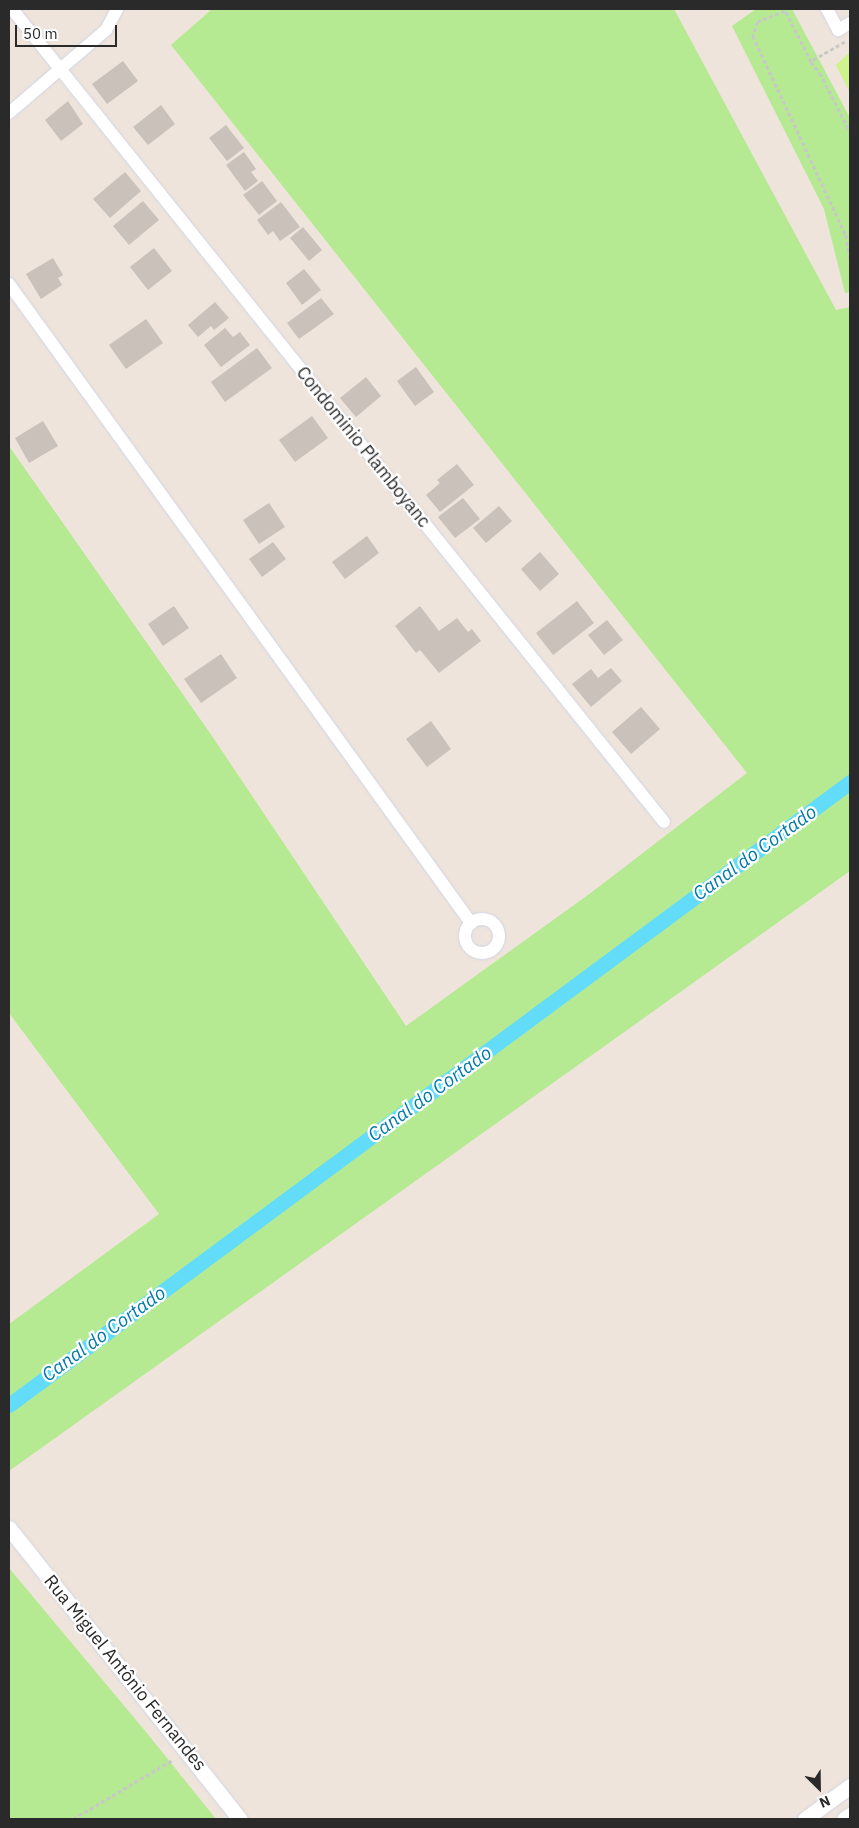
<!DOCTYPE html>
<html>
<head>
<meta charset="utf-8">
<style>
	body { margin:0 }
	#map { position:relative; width:859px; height:1828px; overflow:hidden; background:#eee4db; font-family:"IBM Plex Sans",sans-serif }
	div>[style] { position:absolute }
	.green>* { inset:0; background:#b5ea92 }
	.pitch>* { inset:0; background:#cef28c }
	.canal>* { height:15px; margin:-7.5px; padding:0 7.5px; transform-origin:7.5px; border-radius:7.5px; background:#63dcfa }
	.building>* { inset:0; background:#c9c1ba }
	.path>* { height:2.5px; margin-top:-1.25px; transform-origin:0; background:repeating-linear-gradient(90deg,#c8c8c8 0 4px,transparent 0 6.5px) }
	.roads { filter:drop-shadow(0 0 1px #d0d5e5) drop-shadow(0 0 1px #d0d5e5) }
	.minor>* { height:12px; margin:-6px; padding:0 6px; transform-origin:6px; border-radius:6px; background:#fff }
	.minor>.ring { margin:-6px; padding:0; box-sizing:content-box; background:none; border:12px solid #fff; border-radius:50% }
	.tertiary>* { height:15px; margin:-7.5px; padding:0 7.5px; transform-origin:7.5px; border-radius:7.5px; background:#fff }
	span { translate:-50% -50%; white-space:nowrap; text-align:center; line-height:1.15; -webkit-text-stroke:4.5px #fff; paint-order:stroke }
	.street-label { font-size:18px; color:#2a2a2a }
	.water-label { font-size:19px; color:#0079a8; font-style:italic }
	.frame { position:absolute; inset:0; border:10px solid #2a2a2a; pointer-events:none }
	.north { position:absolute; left:794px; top:1763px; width:50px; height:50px; -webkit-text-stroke:4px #fff; paint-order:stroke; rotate:157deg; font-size:14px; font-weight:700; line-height:20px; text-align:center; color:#2a2a2a }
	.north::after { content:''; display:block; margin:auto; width:18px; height:22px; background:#2a2a2a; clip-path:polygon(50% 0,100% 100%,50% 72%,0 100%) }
	.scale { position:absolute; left:15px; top:25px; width:102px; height:22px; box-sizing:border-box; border:2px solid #2a2a2a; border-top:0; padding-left:6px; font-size:15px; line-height:18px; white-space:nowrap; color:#2a2a2a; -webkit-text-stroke:4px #fff; paint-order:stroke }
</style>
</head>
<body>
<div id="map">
	<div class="green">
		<div style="clip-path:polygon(212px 9px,674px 9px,836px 310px,850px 307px,850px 871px,9px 1471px,9px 1324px,159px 1214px,9px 1013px,9px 446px,212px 736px,406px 1026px,592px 892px,747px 773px,171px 45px)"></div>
		<div style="clip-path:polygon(756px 9px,792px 9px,850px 118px,850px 292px,845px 293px,824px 209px,732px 26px)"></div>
		<div style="clip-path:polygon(9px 1568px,146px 1732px,216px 1819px,9px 1819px)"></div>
	</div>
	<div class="pitch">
		<div style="clip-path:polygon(850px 52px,850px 93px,836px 65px)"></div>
	</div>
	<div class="canal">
		<div style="left:9px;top:1405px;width:1047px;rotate:-36.53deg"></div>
	</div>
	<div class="building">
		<div style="clip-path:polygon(123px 61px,138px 81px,107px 104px,92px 84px)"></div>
		<div style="clip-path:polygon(68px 101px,83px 124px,61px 141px,45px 120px)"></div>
		<div style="clip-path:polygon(161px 105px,175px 124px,148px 145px,133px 127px)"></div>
		<div style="clip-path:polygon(226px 125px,244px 148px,227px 161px,209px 138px)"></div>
		<div style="clip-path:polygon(244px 152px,256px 169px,251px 172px,258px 181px,245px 191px,226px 165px)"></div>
		<div style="clip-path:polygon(125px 172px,141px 191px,110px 218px,93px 199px)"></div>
		<div style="clip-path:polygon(262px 181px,277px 201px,259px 215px,243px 195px)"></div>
		<div style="clip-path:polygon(143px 201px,159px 220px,129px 245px,113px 226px)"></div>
		<div style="clip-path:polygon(281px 202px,300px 227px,280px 241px,273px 231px,268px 235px,257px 220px)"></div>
		<div style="clip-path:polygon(303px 227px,322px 250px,309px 261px,290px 238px)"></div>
		<div style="clip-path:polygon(154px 248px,172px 271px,148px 290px,130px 267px)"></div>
		<div style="clip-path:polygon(53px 258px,63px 275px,58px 278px,62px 285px,41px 299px,26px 274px)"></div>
		<div style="clip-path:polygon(304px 269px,321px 290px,302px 305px,286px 283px)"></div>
		<div style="clip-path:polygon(321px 298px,334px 314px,299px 339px,287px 323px)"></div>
		<div style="clip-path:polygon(215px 302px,229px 318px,214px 330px,211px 326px,198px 337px,188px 325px)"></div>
		<div style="clip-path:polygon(146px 319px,163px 343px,126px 369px,109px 345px)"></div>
		<div style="clip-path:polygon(225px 328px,233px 337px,240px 332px,250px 345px,221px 367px,204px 345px)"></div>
		<div style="clip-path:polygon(257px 348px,272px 368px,225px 402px,211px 382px)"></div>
		<div style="clip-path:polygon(416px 367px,434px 392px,415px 406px,397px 381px)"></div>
		<div style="clip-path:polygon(366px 377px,381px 396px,356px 417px,340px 398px)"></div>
		<div style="clip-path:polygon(312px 416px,328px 438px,295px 462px,279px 440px)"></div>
		<div style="clip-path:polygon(43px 421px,58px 446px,29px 463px,15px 438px)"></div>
		<div style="clip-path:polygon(457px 464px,474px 485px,440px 512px,426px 495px,440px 483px,437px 480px)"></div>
		<div style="clip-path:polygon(463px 498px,480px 519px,455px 538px,438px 517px)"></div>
		<div style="clip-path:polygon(269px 503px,285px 527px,259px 544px,243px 520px)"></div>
		<div style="clip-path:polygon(499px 506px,512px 521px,486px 543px,473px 528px)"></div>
		<div style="clip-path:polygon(367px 536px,379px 553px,345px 579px,332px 562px)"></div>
		<div style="clip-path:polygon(273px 542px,286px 559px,262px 577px,249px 559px)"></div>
		<div style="clip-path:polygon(540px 552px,559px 574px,540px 591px,521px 569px)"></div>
		<div style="clip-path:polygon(577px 601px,594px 623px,553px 655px,536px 633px)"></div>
		<div style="clip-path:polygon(174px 606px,189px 628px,163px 646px,148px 624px)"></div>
		<div style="clip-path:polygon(420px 606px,439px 631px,457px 618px,468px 632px,472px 629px,481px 641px,439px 673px,420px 650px,416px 653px,395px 626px)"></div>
		<div style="clip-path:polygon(607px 620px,623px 640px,604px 655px,588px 635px)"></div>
		<div style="clip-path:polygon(221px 654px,237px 678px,201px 703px,184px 679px)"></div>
		<div style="clip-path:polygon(611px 668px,622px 681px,591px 707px,572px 684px,591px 669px,598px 678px)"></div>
		<div style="clip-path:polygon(641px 707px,660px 729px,631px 754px,612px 732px)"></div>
		<div style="clip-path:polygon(431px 721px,451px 749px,427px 767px,406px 739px)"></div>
	</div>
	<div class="path">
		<div style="left:845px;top:42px;width:39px;rotate:150deg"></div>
		<div style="left:811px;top:62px;width:57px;rotate:-117deg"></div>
		<div style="left:785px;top:11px;width:29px;rotate:158deg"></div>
		<div style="left:758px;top:22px;width:15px;rotate:110deg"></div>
		<div style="left:753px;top:36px;width:220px;rotate:65deg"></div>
		<div style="left:846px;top:235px;width:23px;rotate:80deg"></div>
		<div style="left:811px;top:62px;width:14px;rotate:51deg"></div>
		<div style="left:820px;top:73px;width:66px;rotate:63deg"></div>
		<div style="left:73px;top:1819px;width:117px;rotate:-30.7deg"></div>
	</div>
	<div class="roads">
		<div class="minor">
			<div style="left:12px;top:9px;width:1042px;rotate:51.27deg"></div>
			<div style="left:827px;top:9px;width:24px;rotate:62deg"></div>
			<div style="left:838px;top:30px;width:14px;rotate:-30deg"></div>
			<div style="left:9px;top:113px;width:128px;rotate:-40.6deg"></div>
			<div style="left:106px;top:30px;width:24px;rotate:-62deg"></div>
			<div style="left:9px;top:284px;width:789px;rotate:54.13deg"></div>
			<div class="ring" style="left:465px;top:919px;width:22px;height:22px"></div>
		</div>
		<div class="tertiary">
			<div style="left:9px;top:1528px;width:372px;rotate:51.6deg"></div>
			<div style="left:805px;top:1819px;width:56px;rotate:-36.3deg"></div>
			<div style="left:844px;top:1819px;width:7px;rotate:-34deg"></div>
		</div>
	</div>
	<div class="street-label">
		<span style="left:363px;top:447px;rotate:51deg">Condominio Plamboyanc</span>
		<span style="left:125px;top:1673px;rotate:51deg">Rua Miguel Antônio Fernandes</span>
	</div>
	<div class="water-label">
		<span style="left:755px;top:853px;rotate:-36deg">Canal do Cortado</span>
		<span style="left:430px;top:1094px;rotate:-36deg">Canal do Cortado</span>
		<span style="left:104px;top:1334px;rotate:-36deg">Canal do Cortado</span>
	</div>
	<div class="frame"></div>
	<div class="north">N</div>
	<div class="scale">50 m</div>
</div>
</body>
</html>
